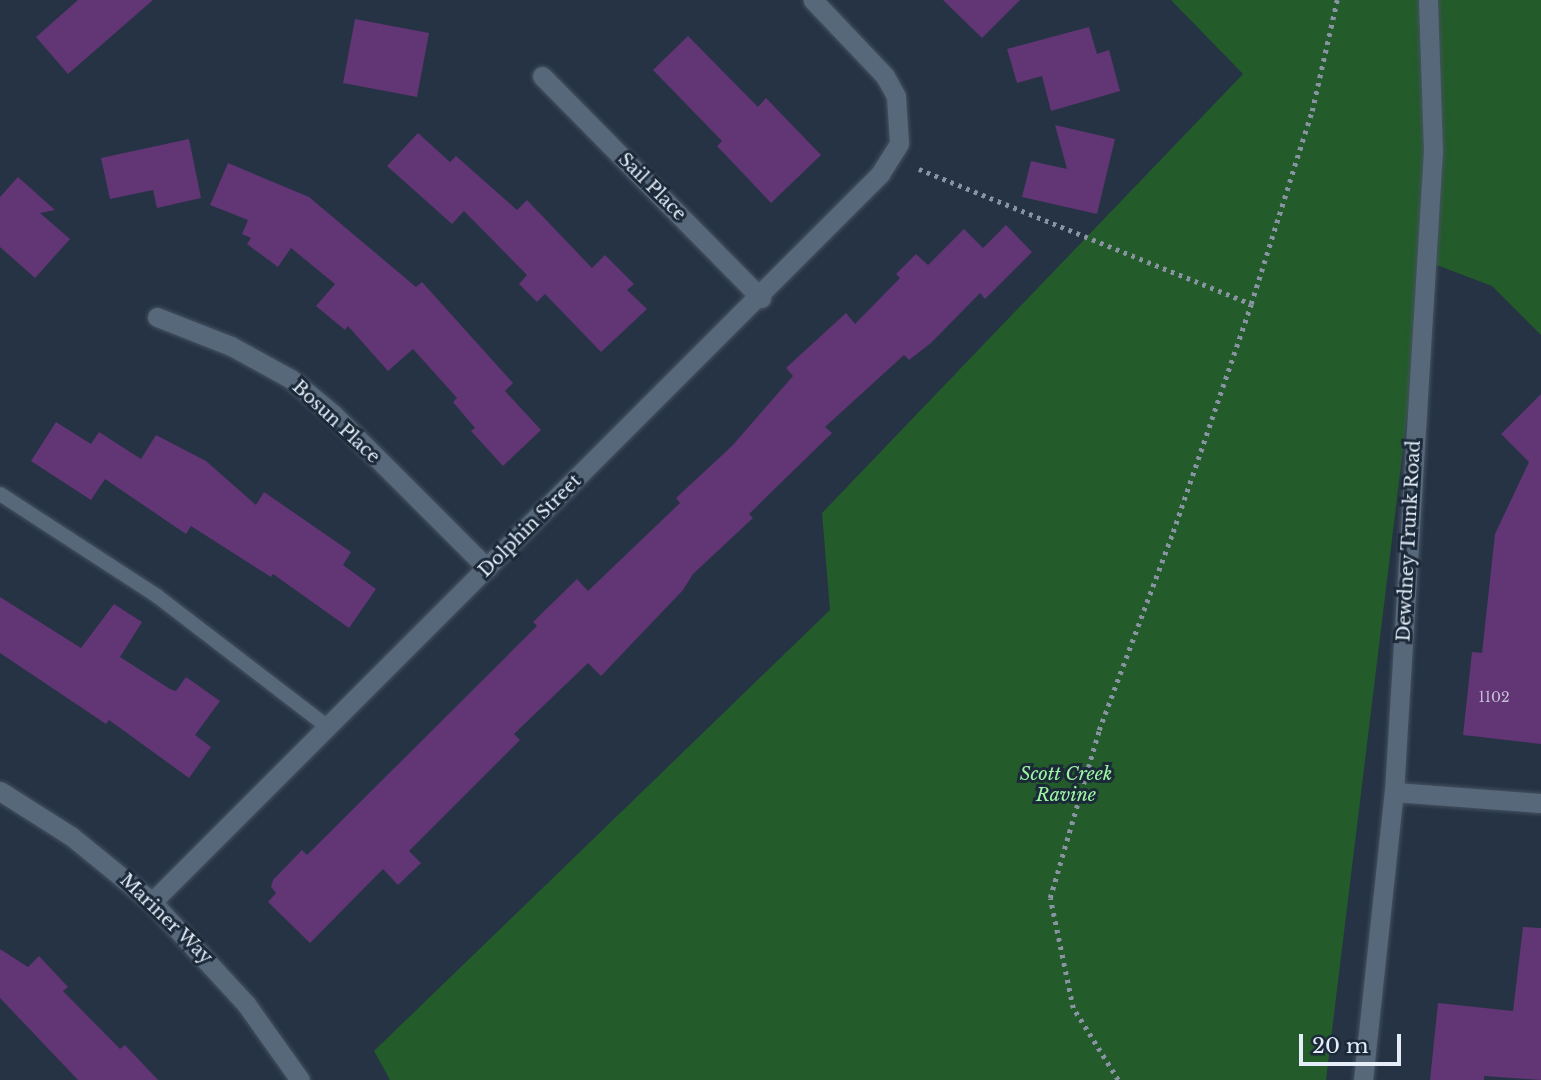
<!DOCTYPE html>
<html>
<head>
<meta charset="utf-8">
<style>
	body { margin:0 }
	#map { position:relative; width:1541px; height:1080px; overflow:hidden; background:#253344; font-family:"Libre Baskerville",serif }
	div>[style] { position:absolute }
	.green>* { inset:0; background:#235b2a }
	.building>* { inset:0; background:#623575 }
	.path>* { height:4.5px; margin-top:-2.25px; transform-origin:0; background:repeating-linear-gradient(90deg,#8994a2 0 3.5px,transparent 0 8.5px) }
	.roads { filter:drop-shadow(0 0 2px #455160) drop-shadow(0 0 2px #455160) }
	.service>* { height:14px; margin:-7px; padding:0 7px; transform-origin:7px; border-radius:7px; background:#58687b }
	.minor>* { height:19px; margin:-9.5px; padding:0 9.5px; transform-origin:9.5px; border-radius:9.5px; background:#58687b }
	.secondary>* { height:19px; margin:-9.5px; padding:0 9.5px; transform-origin:9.5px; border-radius:9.5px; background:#58687b }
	span { translate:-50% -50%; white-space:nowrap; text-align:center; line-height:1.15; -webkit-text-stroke:6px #1b2939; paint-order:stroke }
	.number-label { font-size:14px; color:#c4bfd7 }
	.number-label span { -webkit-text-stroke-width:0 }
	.street-label { font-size:18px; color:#e4edf8 }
	.park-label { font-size:18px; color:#9df7a2; font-style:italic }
	.scale { position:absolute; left:1299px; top:1034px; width:102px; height:32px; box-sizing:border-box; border:4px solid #e4edf8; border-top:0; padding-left:9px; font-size:21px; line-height:24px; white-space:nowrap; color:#e4edf8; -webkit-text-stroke:5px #1b2939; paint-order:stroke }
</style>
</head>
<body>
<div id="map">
	<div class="green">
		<div style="clip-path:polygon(1171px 0,1541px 0,1541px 335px,1492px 286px,1426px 261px,1326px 1080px,390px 1080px,374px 1051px,830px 610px,822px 513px,1243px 74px)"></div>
	</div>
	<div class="building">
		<div style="clip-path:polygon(78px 0,153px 0,68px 74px,36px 37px)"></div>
		<div style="clip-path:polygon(943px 0,1020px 0,982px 38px)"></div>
		<div style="clip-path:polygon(355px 19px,429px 33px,417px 97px,343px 83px)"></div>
		<div style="clip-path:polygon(1089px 27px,1097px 54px,1109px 50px,1120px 91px,1051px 111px,1042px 76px,1017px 83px,1007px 49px)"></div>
		<div style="clip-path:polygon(688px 36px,758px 107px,766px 98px,821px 155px,771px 203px,717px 146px,722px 141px,653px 70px)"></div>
		<div style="clip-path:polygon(1055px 125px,1115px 139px,1097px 214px,1022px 197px,1031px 161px,1067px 169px)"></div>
		<div style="clip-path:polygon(418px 133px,450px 162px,456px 156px,517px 210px,527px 200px,592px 268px,605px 255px,634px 284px,627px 290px,647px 309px,601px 352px,545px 294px,537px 302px,519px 284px,527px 275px,464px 211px,452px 224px,387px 166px)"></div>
		<div style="clip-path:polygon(189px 139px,201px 198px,157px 208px,153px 190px,110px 199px,101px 158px)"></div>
		<div style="clip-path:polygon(228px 163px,309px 197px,416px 287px,422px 282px,513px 383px,505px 391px,541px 430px,503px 466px,471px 431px,475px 428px,453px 402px,457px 398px,413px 349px,388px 371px,348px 326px,345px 330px,316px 306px,335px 284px,291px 248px,278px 267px,247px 244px,251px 238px,242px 234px,248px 220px,210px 205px)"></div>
		<div style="clip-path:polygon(18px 177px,55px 210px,40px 213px,70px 239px,35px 278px,0 247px,0 197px)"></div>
		<div style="clip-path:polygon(1006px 225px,1032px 252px,985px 299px,980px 293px,931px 343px,909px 360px,904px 355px,825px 427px,832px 433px,749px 514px,753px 518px,693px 574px,683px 590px,601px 676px,588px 663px,514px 734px,520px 740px,409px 851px,421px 863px,398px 885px,383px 869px,310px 943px,268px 902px,276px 893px,271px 887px,273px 880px,302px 850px,307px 855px,537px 626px,533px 622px,577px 579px,588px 591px,680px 503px,676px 498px,732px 446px,793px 376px,786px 368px,846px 313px,855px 324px,900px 278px,896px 274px,916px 254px,928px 265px,964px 229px,983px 248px)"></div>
		<div style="clip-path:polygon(1541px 394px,1541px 744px,1463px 735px,1472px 652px,1482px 653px,1495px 534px,1529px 462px,1501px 434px)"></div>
		<div style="clip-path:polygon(56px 422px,91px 444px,99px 432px,141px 459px,156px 435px,206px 461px,256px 505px,264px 492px,351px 552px,343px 565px,376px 589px,349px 628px,273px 574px,271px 577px,191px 526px,186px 534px,105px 479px,91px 500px,31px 461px)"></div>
		<div style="clip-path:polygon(0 597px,81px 648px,114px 604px,142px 622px,120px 657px,170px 689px,176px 691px,186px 677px,220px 701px,195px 735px,211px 747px,189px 778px,109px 720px,106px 724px,0 653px)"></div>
		<div style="clip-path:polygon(1523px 927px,1541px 928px,1541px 1080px,1484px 1076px,1484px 1080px,1430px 1080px,1438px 1003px,1513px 1011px)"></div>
		<div style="clip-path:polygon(0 949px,28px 967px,39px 956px,68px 987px,63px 991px,120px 1049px,125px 1045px,158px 1080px,78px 1080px,0 998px)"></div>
	</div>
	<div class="path">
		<div style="left:919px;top:169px;width:358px;rotate:22.1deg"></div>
		<div style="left:1118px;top:1080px;width:85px;rotate:-122deg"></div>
		<div style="left:1073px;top:1008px;width:112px;rotate:-101.8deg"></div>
		<div style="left:1050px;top:898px;width:175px;rotate:-73.7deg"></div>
		<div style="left:1099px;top:730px;width:211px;rotate:-69.5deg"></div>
		<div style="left:1173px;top:532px;width:241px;rotate:-71.1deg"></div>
		<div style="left:1251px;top:304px;width:202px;rotate:-72.5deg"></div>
		<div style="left:1312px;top:111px;width:114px;rotate:-77.3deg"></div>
	</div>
	<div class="roads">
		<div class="service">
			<div style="left:0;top:494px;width:187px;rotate:33deg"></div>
			<div style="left:157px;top:596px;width:215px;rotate:37.5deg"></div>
		</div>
		<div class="minor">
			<div style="left:542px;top:76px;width:312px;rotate:45.4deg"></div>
			<div style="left:157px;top:317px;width:79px;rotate:21.4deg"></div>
			<div style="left:231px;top:346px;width:68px;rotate:28.8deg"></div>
			<div style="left:291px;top:379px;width:55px;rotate:39.8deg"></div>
			<div style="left:333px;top:414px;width:218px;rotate:45deg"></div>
			<div style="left:1394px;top:792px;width:147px;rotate:4.3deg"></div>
			<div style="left:152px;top:902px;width:1030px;rotate:-45deg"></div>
			<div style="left:880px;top:174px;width:36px;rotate:-58deg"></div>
			<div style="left:899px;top:143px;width:47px;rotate:-93.7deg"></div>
			<div style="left:896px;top:96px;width:23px;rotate:-119deg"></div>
			<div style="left:885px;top:76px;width:105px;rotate:-133.5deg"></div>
		</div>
		<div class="secondary">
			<div style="left:0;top:791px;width:84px;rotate:32.4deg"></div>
			<div style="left:71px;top:836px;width:104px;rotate:39.2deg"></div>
			<div style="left:152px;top:902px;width:139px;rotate:47.3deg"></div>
			<div style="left:246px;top:1004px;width:93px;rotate:54.6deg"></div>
			<div style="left:1363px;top:1080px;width:290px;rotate:-83.9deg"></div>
			<div style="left:1394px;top:792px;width:642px;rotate:-86.52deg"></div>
			<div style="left:1433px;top:151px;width:151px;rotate:-91.9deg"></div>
		</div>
	</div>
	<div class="number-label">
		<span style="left:1494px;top:697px">1102</span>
	</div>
	<div class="street-label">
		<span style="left:652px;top:187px;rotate:45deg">Sail Place</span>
		<span style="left:336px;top:422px;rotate:43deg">Bosun Place</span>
		<span style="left:530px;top:526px;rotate:-45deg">Dolphin Street</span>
		<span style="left:1409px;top:541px;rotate:-87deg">Dewdney Trunk Road</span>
		<span style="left:166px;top:919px;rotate:44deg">Mariner Way</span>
	</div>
	<div class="park-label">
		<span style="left:1066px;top:785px">Scott Creek<br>Ravine</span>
	</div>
	<div class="scale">20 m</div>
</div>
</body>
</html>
